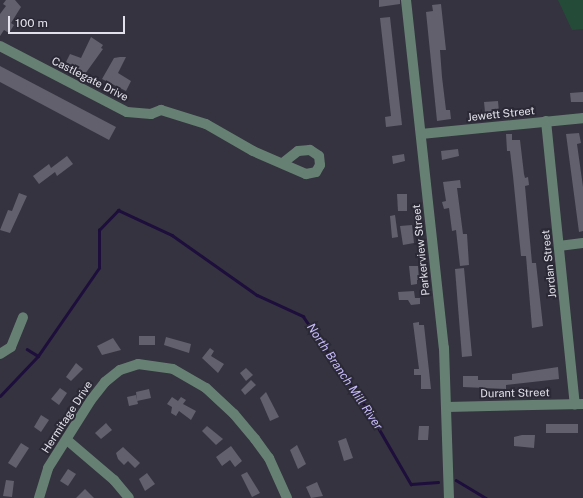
<!DOCTYPE html>
<html>
<head>
<meta charset="utf-8">
<style>
	body { margin:0 }
	#map { position:relative; width:583px; height:498px; overflow:hidden; background:#35333f; font-family:"Public Sans",sans-serif }
	div>[style] { position:absolute }
	.green>* { inset:0; background:#234b38 }
	.stream>* { height:2.5px; margin:-1.25px; padding:0 1.25px; transform-origin:1.25px; border-radius:1.25px; background:#1d0e3c }
	.building>* { inset:0; background:#62606d }
	.minor>* { height:10px; margin:-5px; padding:0 5px; transform-origin:5px; border-radius:5px; background:#668173 }
	span { translate:-50% -50%; white-space:nowrap; text-align:center; line-height:1.15; -webkit-text-stroke:4px #2b2935; paint-order:stroke }
	.street-label { font-size:11px; color:#e2e1e9 }
	.water-label { font-size:12px; color:#c9bdfe; font-style:italic }
	.scale { position:absolute; left:8px; top:16px; width:117px; height:18px; box-sizing:border-box; border:2px solid #e2e1e9; border-top:0; padding-left:5px; font-size:12px; line-height:14px; white-space:nowrap; color:#e2e1e9; -webkit-text-stroke:3px #2b2935; paint-order:stroke }
</style>
</head>
<body>
<div id="map">
	<div class="green">
		<div style="clip-path:polygon(558px 0,583px 0,583px 29px,572px 30px)"></div>
	</div>
	<div class="stream">
		<div style="left:27px;top:349px;width:13px;rotate:32deg"></div>
		<div style="left:0;top:396px;width:55px;rotate:-46.5deg"></div>
		<div style="left:38px;top:356px;width:107px;rotate:-55.3deg"></div>
		<div style="left:99px;top:268px;width:38px;rotate:-90deg"></div>
		<div style="left:99px;top:230px;width:28px;rotate:-46deg"></div>
		<div style="left:118px;top:210px;width:60px;rotate:24.8deg"></div>
		<div style="left:172px;top:235px;width:104px;rotate:35.2deg"></div>
		<div style="left:257px;top:295px;width:51px;rotate:24.5deg"></div>
		<div style="left:303px;top:316px;width:112px;rotate:55.2deg"></div>
		<div style="left:367px;top:408px;width:88px;rotate:59.9deg"></div>
		<div style="left:411px;top:484px;width:27px;rotate:-4deg"></div>
		<div style="left:456px;top:480px;width:35px;rotate:31deg"></div>
	</div>
	<div class="building">
		<div style="clip-path:polygon(6px 0,15px 0,21px 7px,11px 23px,14px 25px,9px 33px,4px 30px,0 36px,0 14px,6px 6px,3px 4px)"></div>
		<div style="clip-path:polygon(379px 0,400px 0,400px 4px,379px 7px)"></div>
		<div style="clip-path:polygon(441px 4px,446px 50px,440px 50px,442px 77px,446px 110px,450px 110px,451px 119px,437px 121px,426px 12px,433px 11px,432px 5px)"></div>
		<div style="clip-path:polygon(390px 17px,402px 125px,386px 127px,385px 117px,391px 116px,380px 18px)"></div>
		<div style="clip-path:polygon(91px 37px,103px 45px,101px 48px,103px 49px,85px 74px,66px 62px,70px 54px,81px 58px)"></div>
		<div style="clip-path:polygon(120px 57px,126px 57px,118px 73px,131px 81px,126px 91px,102px 79px,114px 58px)"></div>
		<div style="clip-path:polygon(0 66px,116px 127px,109px 140px,0 82px)"></div>
		<div style="clip-path:polygon(583px 92px,583px 102px,571px 102px,570px 93px)"></div>
		<div style="clip-path:polygon(498px 101px,499px 112px,485px 112px,484px 102px)"></div>
		<div style="clip-path:polygon(579px 133px,581px 143px,577px 144px,583px 187px,583px 231px,579px 232px,566px 134px)"></div>
		<div style="clip-path:polygon(506px 134px,512px 134px,512px 140px,520px 140px,524px 174px,525px 178px,528px 177px,529px 185px,525px 186px,532px 263px,536px 263px,543px 326px,532px 328px,526px 256px,521px 256px,513px 176px,510px 151px,507px 151px)"></div>
		<div style="clip-path:polygon(458px 149px,459px 156px,442px 160px,441px 151px)"></div>
		<div style="clip-path:polygon(404px 154px,405px 161px,393px 164px,392px 156px)"></div>
		<div style="clip-path:polygon(67px 156px,73px 164px,57px 176px,55px 172px,39px 184px,33px 176px,49px 164px,51px 168px)"></div>
		<div style="clip-path:polygon(460px 180px,461px 188px,457px 188px,463px 234px,467px 234px,469px 265px,460px 266px,456px 230px,452px 231px,449px 208px,444px 209px,442px 202px,446px 201px,443px 182px)"></div>
		<div style="clip-path:polygon(19px 193px,27px 196px,10px 233px,0 230px,8px 210px,12px 211px)"></div>
		<div style="clip-path:polygon(397px 194px,407px 194px,407px 211px,398px 211px)"></div>
		<div style="clip-path:polygon(395px 215px,398px 237px,392px 238px,390px 216px)"></div>
		<div style="clip-path:polygon(412px 225px,414px 243px,403px 245px,400px 226px)"></div>
		<div style="clip-path:polygon(409px 266px,418px 266px,419px 280px,417px 280px,417px 284px,411px 285px)"></div>
		<div style="clip-path:polygon(464px 268px,472px 356px,462px 357px,455px 269px)"></div>
		<div style="clip-path:polygon(414px 291px,415px 298px,420px 298px,420px 304px,411px 305px,408px 300px,399px 300px,398px 292px)"></div>
		<div style="clip-path:polygon(419px 322px,419px 325px,424px 325px,431px 389px,421px 389px,421px 375px,414px 375px,414px 369px,419px 369px,413px 323px)"></div>
		<div style="clip-path:polygon(139px 336px,155px 336px,155px 345px,139px 345px)"></div>
		<div style="clip-path:polygon(166px 337px,191px 344px,189px 353px,164px 345px)"></div>
		<div style="clip-path:polygon(113px 338px,121px 350px,102px 355px,97px 346px)"></div>
		<div style="clip-path:polygon(210px 348px,214px 351px,211px 356px,224px 364px,218px 373px,202px 358px)"></div>
		<div style="clip-path:polygon(76px 363px,83px 369px,71px 381px,66px 377px)"></div>
		<div style="clip-path:polygon(558px 367px,559px 379px,506px 385px,506px 389px,463px 387px,463px 376px,478px 376px,478px 380px,512px 380px,512px 374px)"></div>
		<div style="clip-path:polygon(246px 368px,253px 375px,246px 381px,240px 373px)"></div>
		<div style="clip-path:polygon(251px 380px,256px 385px,245px 395px,241px 390px)"></div>
		<div style="clip-path:polygon(60px 388px,67px 393px,59px 405px,51px 399px)"></div>
		<div style="clip-path:polygon(149px 389px,151px 398px,137px 401px,136px 392px)"></div>
		<div style="clip-path:polygon(266px 392px,279px 417px,270px 421px,260px 398px)"></div>
		<div style="clip-path:polygon(136px 395px,138px 404px,129px 406px,127px 397px)"></div>
		<div style="clip-path:polygon(172px 397px,178px 401px,181px 397px,186px 400px,183px 404px,196px 411px,191px 420px,179px 411px,176px 416px,171px 413px,172px 407px,167px 404px)"></div>
		<div style="clip-path:polygon(41px 415px,49px 420px,41px 432px,34px 427px)"></div>
		<div style="clip-path:polygon(106px 423px,112px 430px,101px 439px,95px 433px)"></div>
		<div style="clip-path:polygon(546px 424px,578px 424px,578px 433px,546px 433px)"></div>
		<div style="clip-path:polygon(207px 426px,223px 439px,216px 445px,202px 431px)"></div>
		<div style="clip-path:polygon(419px 426px,429px 426px,428px 440px,418px 440px)"></div>
		<div style="clip-path:polygon(522px 435px,535px 435px,534px 448px,514px 446px,514px 437px)"></div>
		<div style="clip-path:polygon(346px 438px,353px 458px,344px 461px,338px 441px)"></div>
		<div style="clip-path:polygon(21px 443px,29px 448px,16px 468px,8px 463px)"></div>
		<div style="clip-path:polygon(297px 445px,306px 464px,298px 469px,290px 450px)"></div>
		<div style="clip-path:polygon(231px 446px,242px 461px,235px 467px,230px 460px,222px 466px,216px 457px)"></div>
		<div style="clip-path:polygon(123px 447px,140px 463px,135px 468px,128px 461px,124px 465px,118px 459px,116px 453px)"></div>
		<div style="clip-path:polygon(68px 469px,76px 474px,68px 486px,60px 481px)"></div>
		<div style="clip-path:polygon(247px 472px,260px 493px,252px 497px,241px 475px)"></div>
		<div style="clip-path:polygon(147px 473px,155px 484px,145px 491px,139px 479px)"></div>
		<div style="clip-path:polygon(6px 480px,14px 481px,12px 497px,3px 496px)"></div>
		<div style="clip-path:polygon(317px 482px,323px 496px,311px 498px,306px 487px)"></div>
		<div style="clip-path:polygon(85px 489px,94px 498px,76px 498px)"></div>
	</div>
	<div class="minor">
		<div style="left:406px;top:0;width:350px;rotate:83.8deg"></div>
		<div style="left:444px;top:348px;width:150px;rotate:88.1deg"></div>
		<div style="left:0;top:46px;width:143px;rotate:27.5deg"></div>
		<div style="left:127px;top:112px;width:24px;rotate:5deg"></div>
		<div style="left:151px;top:114px;width:11px;rotate:-22deg"></div>
		<div style="left:161px;top:110px;width:47px;rotate:17.3deg"></div>
		<div style="left:206px;top:124px;width:54px;rotate:29.9deg"></div>
		<div style="left:253px;top:151px;width:58px;rotate:23.5deg"></div>
		<div style="left:306px;top:174px;width:10px;rotate:-11deg"></div>
		<div style="left:316px;top:172px;width:8px;rotate:-60deg"></div>
		<div style="left:320px;top:165px;width:9px;rotate:-96deg"></div>
		<div style="left:319px;top:156px;width:11px;rotate:-146deg"></div>
		<div style="left:310px;top:150px;width:12px;rotate:175deg"></div>
		<div style="left:298px;top:151px;width:18px;rotate:142deg"></div>
		<div style="left:546px;top:121px;width:285px;rotate:84.2deg"></div>
		<div style="left:421px;top:134px;width:163px;rotate:-5.6deg"></div>
		<div style="left:559px;top:246px;width:24px;rotate:-7deg"></div>
		<div style="left:0;top:354px;width:13px;rotate:-32deg"></div>
		<div style="left:11px;top:347px;width:32px;rotate:-68deg"></div>
		<div style="left:447px;top:407px;width:136px;rotate:-1.3deg"></div>
		<div style="left:67px;top:440px;width:62px;rotate:40.4deg"></div>
		<div style="left:114px;top:480px;width:23px;rotate:50deg"></div>
		<div style="left:39px;top:498px;width:31px;rotate:-73deg"></div>
		<div style="left:48px;top:468px;width:80px;rotate:-57.7deg"></div>
		<div style="left:91px;top:400px;width:23px;rotate:-52deg"></div>
		<div style="left:105px;top:382px;width:19px;rotate:-39deg"></div>
		<div style="left:120px;top:370px;width:19px;rotate:-18deg"></div>
		<div style="left:138px;top:364px;width:35px;rotate:8deg"></div>
		<div style="left:173px;top:369px;width:38px;rotate:30deg"></div>
		<div style="left:206px;top:388px;width:38px;rotate:43deg"></div>
		<div style="left:234px;top:414px;width:33px;rotate:50deg"></div>
		<div style="left:255px;top:439px;width:24px;rotate:54deg"></div>
		<div style="left:269px;top:458px;width:44px;rotate:65.8deg"></div>
	</div>
	<div class="street-label">
		<span style="left:90px;top:79px;rotate:27deg">Castlegate Drive</span>
		<span style="left:501px;top:114px;rotate:-6deg">Jewett Street</span>
		<span style="left:421px;top:250px;rotate:-96deg">Parkerview Street</span>
		<span style="left:549px;top:264px;rotate:-96deg">Jordan Street</span>
		<span style="left:515px;top:393px;rotate:-1deg">Durant Street</span>
		<span style="left:67px;top:417px;rotate:-57deg">Hermitage Drive</span>
	</div>
	<div class="water-label">
		<span style="left:344px;top:377px;rotate:56deg">North Branch Mill River</span>
	</div>
	<div class="scale">100 m</div>
</div>
</body>
</html>
